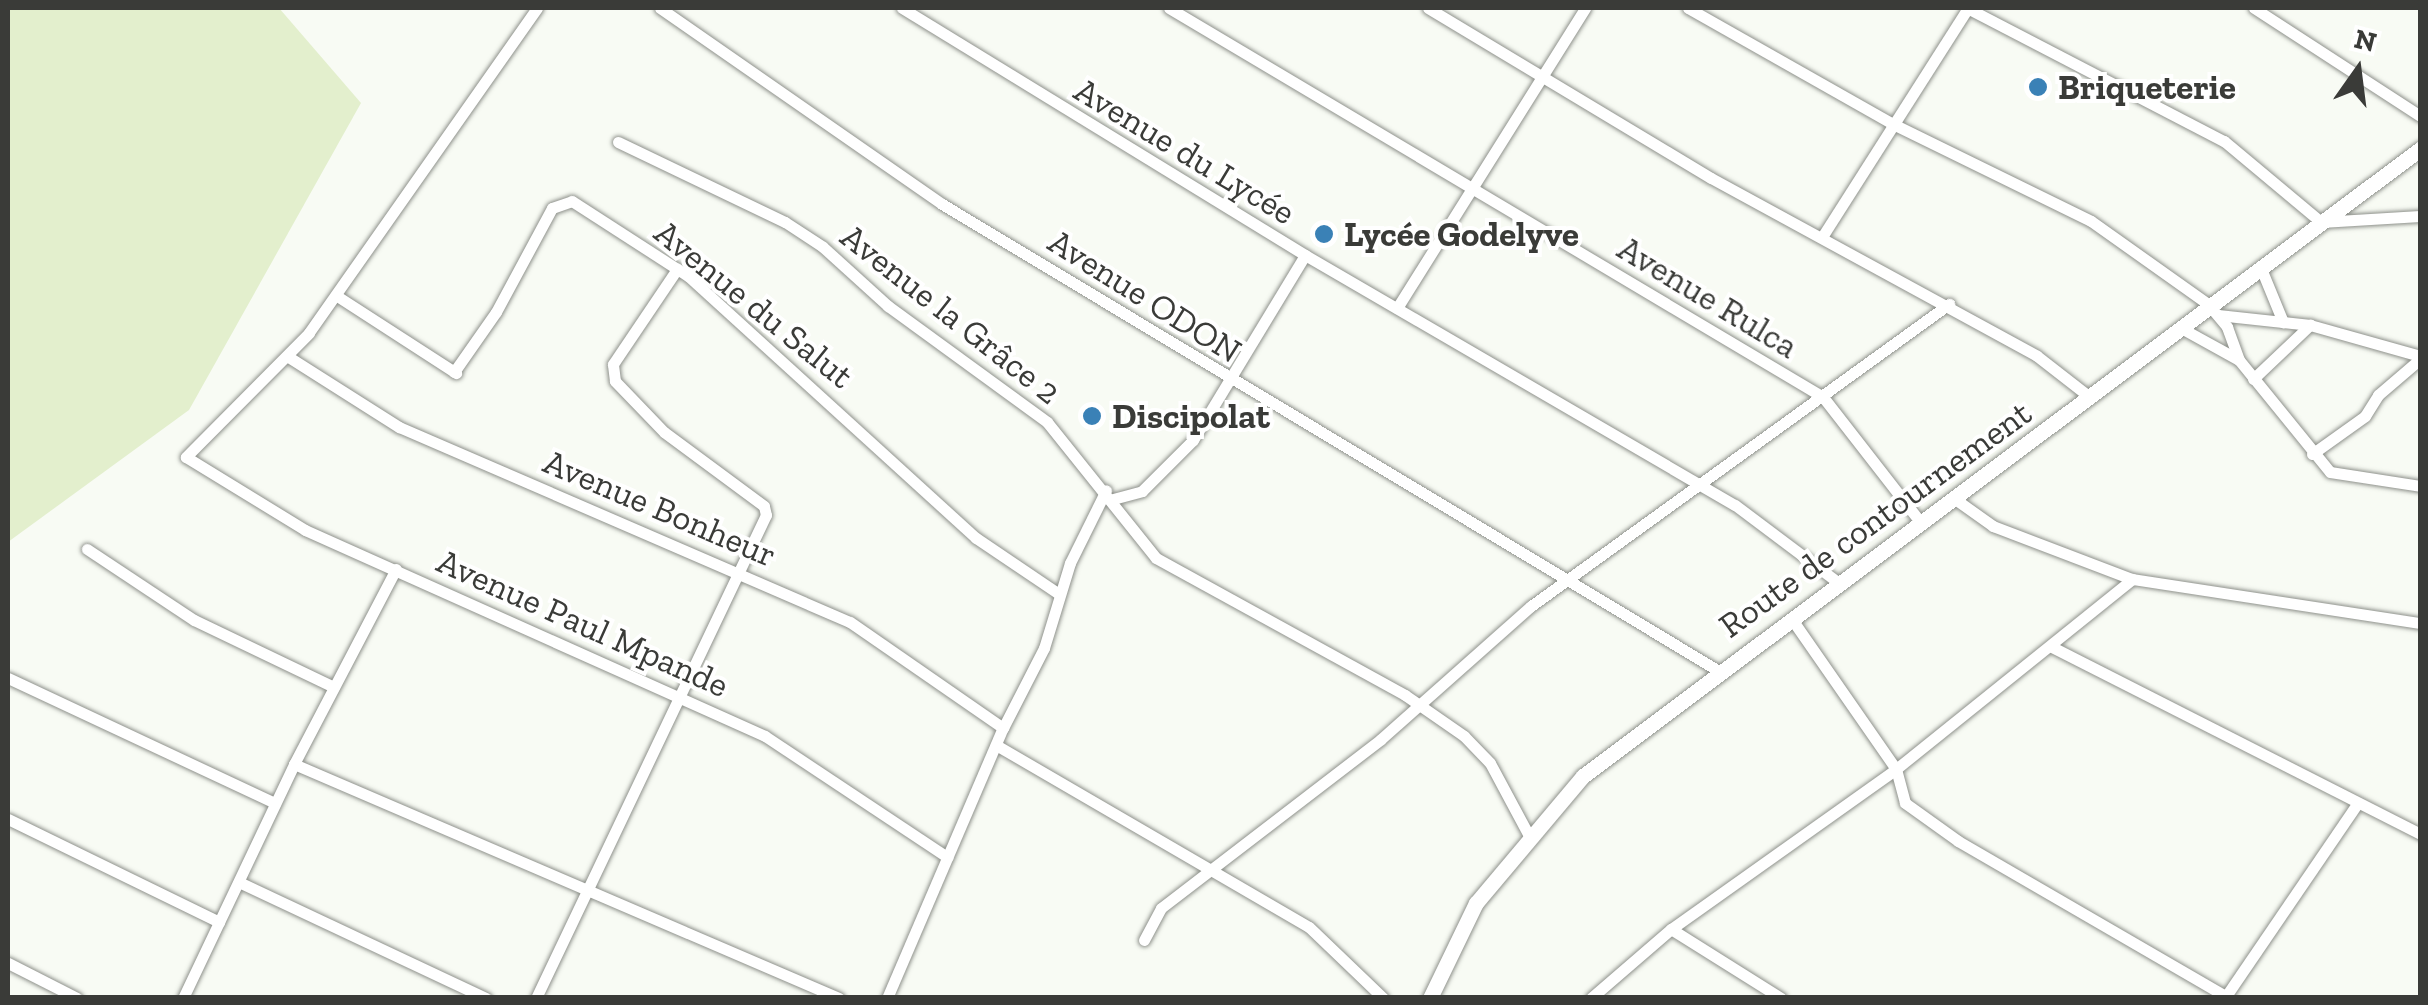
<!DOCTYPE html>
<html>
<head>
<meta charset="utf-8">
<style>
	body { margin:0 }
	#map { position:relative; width:2428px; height:1005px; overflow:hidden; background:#f8fbf4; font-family:"Zilla Slab",serif }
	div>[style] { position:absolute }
	.green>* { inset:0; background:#e3efcd }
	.roads { filter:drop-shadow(0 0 2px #8e918b) drop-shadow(0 0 2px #8e918b) }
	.minor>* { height:11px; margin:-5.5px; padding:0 5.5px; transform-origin:5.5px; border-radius:5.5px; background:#fff }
	.tertiary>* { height:15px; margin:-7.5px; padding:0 7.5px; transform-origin:7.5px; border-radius:7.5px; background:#fff }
	.dots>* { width:28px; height:28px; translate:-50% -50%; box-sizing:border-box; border:5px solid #fff; border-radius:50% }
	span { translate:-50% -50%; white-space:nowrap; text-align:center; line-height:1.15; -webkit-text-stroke:8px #fff; paint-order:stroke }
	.poi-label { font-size:35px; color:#3a3b38; font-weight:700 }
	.left { translate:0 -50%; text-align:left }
	.street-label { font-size:35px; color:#3a3b38 }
	.frame { position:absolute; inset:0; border:10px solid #3a3b38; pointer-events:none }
	.north { position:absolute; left:2308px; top:20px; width:100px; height:100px; -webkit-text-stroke:8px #fff; paint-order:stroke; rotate:14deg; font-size:28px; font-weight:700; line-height:40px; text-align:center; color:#3a3b38 }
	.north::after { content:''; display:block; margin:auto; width:35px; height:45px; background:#3a3b38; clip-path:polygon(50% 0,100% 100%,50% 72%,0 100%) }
</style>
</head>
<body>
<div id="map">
	<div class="green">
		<div style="clip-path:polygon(8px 8px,279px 8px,361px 103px,189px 410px,8px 542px)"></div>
	</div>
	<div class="roads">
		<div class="minor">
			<div style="left:537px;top:8px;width:397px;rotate:125.1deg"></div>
			<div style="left:309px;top:333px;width:175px;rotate:134.8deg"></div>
			<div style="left:186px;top:457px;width:140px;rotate:31.5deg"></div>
			<div style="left:305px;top:530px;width:504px;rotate:24.12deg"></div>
			<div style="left:765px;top:736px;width:219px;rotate:33.6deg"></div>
			<div style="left:660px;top:8px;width:343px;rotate:34.8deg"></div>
			<div style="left:942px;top:204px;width:907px;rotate:31.01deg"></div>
			<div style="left:902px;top:8px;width:473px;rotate:31.5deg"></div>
			<div style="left:1305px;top:255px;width:497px;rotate:30.2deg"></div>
			<div style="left:1735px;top:505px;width:130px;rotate:36.9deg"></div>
			<div style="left:1169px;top:8px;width:761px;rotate:30.74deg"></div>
			<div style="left:1823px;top:397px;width:160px;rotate:52.1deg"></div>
			<div style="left:1428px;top:8px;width:330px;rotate:31deg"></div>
			<div style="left:1711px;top:178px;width:371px;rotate:28.6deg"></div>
			<div style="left:2037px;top:356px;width:68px;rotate:37.9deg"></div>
			<div style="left:1688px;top:8px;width:236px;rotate:29.5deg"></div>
			<div style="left:1893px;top:124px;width:220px;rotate:26.1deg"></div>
			<div style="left:2091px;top:221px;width:143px;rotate:35.4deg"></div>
			<div style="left:2208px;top:304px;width:30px;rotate:50deg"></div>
			<div style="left:2227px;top:327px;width:35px;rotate:70deg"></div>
			<div style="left:1967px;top:8px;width:289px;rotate:27.4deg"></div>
			<div style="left:2224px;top:141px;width:126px;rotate:39.9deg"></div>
			<div style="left:2321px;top:222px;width:99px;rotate:-3.5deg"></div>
			<div style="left:2254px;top:8px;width:198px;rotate:33deg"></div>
			<div style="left:618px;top:142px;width:185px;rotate:25.6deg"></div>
			<div style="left:785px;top:222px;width:45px;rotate:33.3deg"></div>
			<div style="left:823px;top:247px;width:88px;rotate:42.2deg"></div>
			<div style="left:888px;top:306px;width:197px;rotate:36.1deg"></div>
			<div style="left:1047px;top:422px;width:174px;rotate:51.3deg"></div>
			<div style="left:1156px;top:558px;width:284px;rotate:28.8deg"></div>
			<div style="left:1405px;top:695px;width:72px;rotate:34.8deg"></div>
			<div style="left:1464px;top:736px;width:37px;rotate:46deg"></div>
			<div style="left:1490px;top:763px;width:81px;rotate:61.8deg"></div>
			<div style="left:1822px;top:237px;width:272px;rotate:-57.5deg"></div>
			<div style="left:2260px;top:266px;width:61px;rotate:67.7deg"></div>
			<div style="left:337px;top:296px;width:142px;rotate:32.9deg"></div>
			<div style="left:1397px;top:308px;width:354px;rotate:-57.9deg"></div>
			<div style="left:2218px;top:315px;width:93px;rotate:6.2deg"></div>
			<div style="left:2310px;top:325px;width:114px;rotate:15.7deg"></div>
			<div style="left:2181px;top:328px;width:66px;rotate:28.9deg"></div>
			<div style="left:2239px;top:360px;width:144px;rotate:50.9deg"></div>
			<div style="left:2330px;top:472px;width:91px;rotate:8.8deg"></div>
			<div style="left:287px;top:356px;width:133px;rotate:32.4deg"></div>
			<div style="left:399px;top:427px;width:491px;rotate:23.4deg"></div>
			<div style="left:850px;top:622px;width:186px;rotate:34.7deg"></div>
			<div style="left:454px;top:372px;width:73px;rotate:-55deg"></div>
			<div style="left:496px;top:312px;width:118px;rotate:-61.7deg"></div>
			<div style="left:552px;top:208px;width:21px;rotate:-19deg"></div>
			<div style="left:572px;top:201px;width:138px;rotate:32.9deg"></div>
			<div style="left:688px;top:276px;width:389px;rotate:42.3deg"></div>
			<div style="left:976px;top:538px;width:100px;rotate:34deg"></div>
			<div style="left:2253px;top:379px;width:79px;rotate:-43.5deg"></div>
			<div style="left:2312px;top:454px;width:65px;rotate:-35.6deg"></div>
			<div style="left:2365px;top:416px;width:25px;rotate:-58deg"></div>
			<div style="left:2378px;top:395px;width:55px;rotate:-40.6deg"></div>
			<div style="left:1113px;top:499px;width:30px;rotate:-15deg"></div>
			<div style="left:1142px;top:491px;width:72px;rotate:-45deg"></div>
			<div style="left:1193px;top:440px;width:216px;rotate:-58.8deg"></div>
			<div style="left:1955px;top:499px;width:47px;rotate:35.4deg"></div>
			<div style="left:1993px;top:526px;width:149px;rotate:20.9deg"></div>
			<div style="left:2132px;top:579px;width:291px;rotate:8.7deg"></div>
			<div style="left:87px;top:549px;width:128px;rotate:33.6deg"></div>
			<div style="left:194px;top:620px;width:155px;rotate:25.6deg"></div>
			<div style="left:1791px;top:618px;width:184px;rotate:55.2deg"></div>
			<div style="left:1896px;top:769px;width:35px;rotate:75deg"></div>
			<div style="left:1905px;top:803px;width:65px;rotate:35.6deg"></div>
			<div style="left:1958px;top:841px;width:313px;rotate:30.1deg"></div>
			<div style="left:2052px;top:647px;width:413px;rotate:26.9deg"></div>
			<div style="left:8px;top:678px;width:295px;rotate:25.1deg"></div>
			<div style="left:996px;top:745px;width:362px;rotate:30.2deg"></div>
			<div style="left:1309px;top:927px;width:103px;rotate:43.8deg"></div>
			<div style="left:294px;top:764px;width:220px;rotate:-62.4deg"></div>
			<div style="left:8px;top:819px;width:235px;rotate:26deg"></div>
			<div style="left:239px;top:882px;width:273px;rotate:25.2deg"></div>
			<div style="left:1671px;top:929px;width:130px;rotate:32.1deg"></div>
			<div style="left:1144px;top:940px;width:36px;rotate:-62deg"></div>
			<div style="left:1161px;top:908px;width:277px;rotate:-37.5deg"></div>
			<div style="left:1381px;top:739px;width:200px;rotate:-41.6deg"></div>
			<div style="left:1531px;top:606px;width:516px;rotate:-35.85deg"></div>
			<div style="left:8px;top:963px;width:77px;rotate:26.9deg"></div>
			<div style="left:2226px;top:996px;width:232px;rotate:-55.7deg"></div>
			<div style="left:183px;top:998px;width:259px;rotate:-64.6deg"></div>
			<div style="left:294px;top:764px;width:593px;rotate:23.24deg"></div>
			<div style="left:536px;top:998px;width:535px;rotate:-64.54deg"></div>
			<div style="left:766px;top:515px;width:9px;rotate:-103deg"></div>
			<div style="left:764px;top:506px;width:124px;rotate:-143.5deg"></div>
			<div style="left:664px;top:432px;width:71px;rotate:-133.9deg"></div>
			<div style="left:615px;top:381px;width:17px;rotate:-97deg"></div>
			<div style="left:613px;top:364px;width:115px;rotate:-56deg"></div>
			<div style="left:887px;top:998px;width:294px;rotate:-66.8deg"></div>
			<div style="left:1003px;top:728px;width:90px;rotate:-62.9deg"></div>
			<div style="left:1044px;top:648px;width:89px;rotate:-73deg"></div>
			<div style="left:1070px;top:563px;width:81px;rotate:-63.7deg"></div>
			<div style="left:1591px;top:998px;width:106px;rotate:-40.8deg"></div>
			<div style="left:1671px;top:929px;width:276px;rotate:-35.4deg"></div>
			<div style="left:1896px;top:769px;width:303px;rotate:-38.8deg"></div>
		</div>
		<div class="tertiary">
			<div style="left:1430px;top:998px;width:106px;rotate:-64.2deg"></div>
			<div style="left:1476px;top:903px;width:166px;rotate:-49.9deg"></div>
			<div style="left:1583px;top:776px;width:1046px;rotate:-36.84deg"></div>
		</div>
	</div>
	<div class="dots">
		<div style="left:2038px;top:87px;background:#3a81b6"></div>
		<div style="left:1324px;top:234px;background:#3a81b6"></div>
		<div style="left:1092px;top:416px;background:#3a81b6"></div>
	</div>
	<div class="poi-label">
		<span class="left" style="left:2058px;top:87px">Briqueterie</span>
		<span class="left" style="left:1344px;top:234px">Lycée Godelyve</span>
		<span class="left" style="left:1112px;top:416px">Discipolat</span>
	</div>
	<div class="street-label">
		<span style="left:1185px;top:151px;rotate:31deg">Avenue du Lycée</span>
		<span style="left:1145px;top:296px;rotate:32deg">Avenue ODON</span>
		<span style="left:1708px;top:297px;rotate:31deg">Avenue Rulca</span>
		<span style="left:754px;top:304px;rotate:39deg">Avenue du Salut</span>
		<span style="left:951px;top:314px;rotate:38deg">Avenue la Grâce 2</span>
		<span style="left:660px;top:508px;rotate:23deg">Avenue Bonheur</span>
		<span style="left:1875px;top:519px;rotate:-36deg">Route de contournement</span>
		<span style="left:583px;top:623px;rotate:24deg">Avenue Paul Mpande</span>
	</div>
	<div class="frame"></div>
	<div class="north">N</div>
</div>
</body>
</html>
